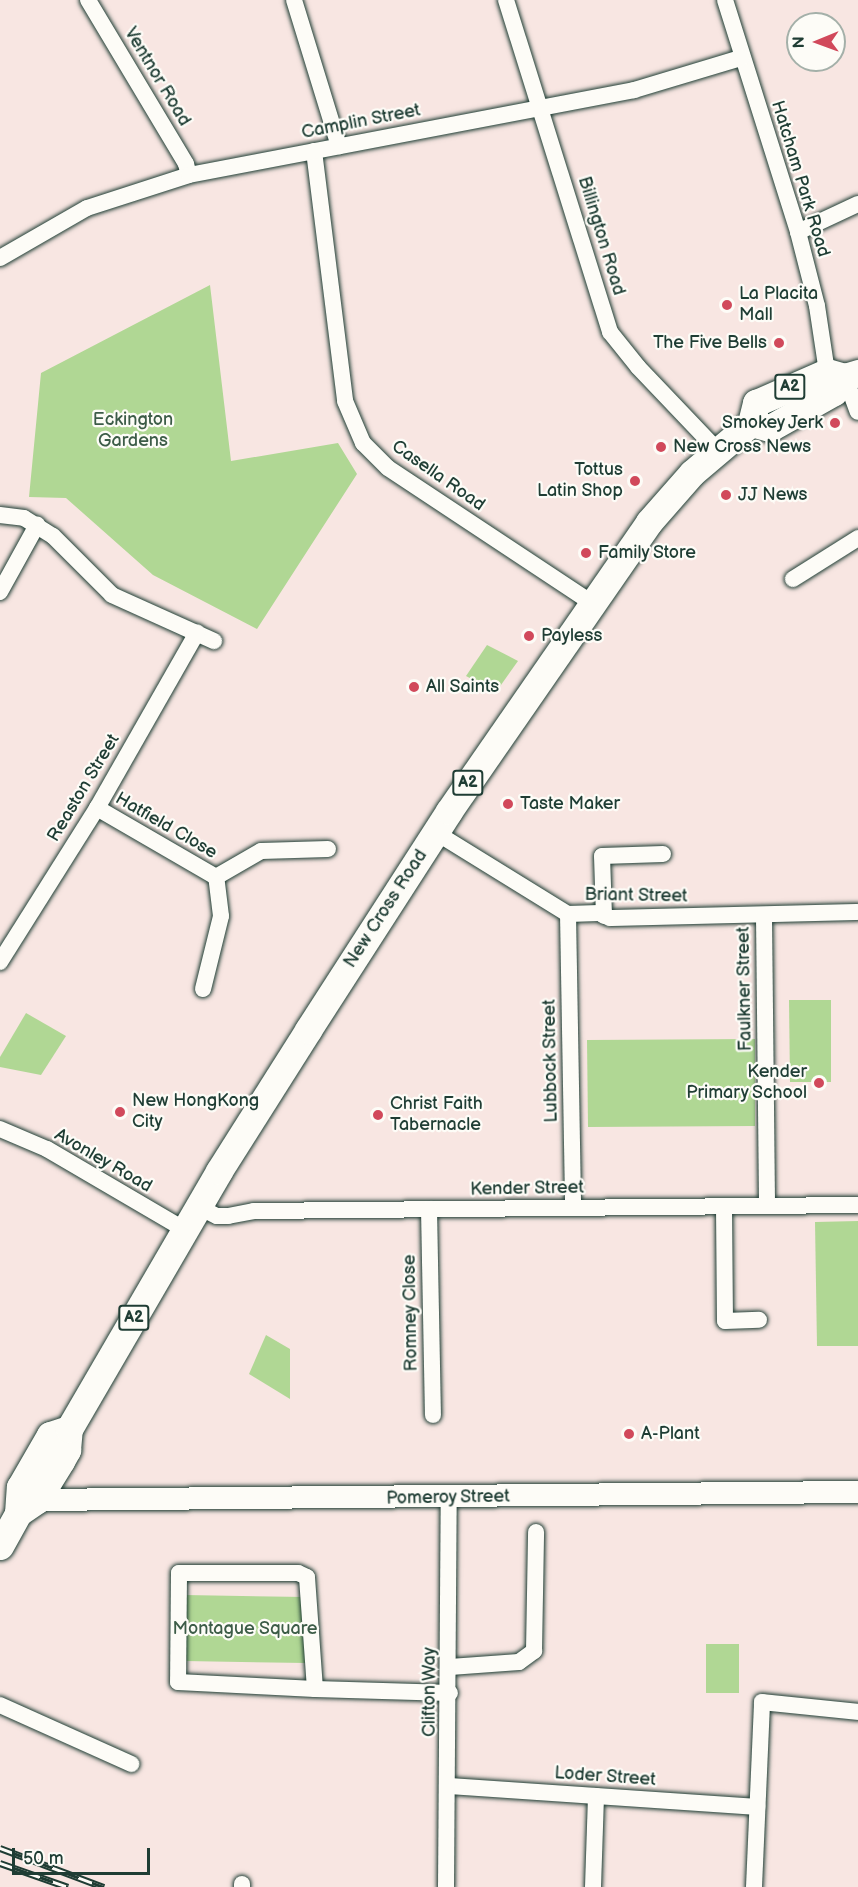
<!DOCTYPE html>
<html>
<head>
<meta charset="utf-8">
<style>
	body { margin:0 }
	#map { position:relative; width:858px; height:1887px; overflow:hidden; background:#f8e6e2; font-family:"Balsamiq Sans",sans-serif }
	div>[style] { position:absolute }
	.green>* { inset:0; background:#b0d794 }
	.roads { filter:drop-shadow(0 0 2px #1f3d34) drop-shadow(0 0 2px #1f3d34) }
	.minor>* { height:16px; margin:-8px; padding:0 8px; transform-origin:8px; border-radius:8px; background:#fdfcf7 }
	.secondary>* { height:22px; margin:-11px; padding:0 11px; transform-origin:11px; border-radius:11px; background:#fdfcf7 }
	.trunk>* { height:27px; margin:-13.5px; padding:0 13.5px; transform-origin:13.5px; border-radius:13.5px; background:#fdfcf7 }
	.rail>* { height:7px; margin-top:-3.5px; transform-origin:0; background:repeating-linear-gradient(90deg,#fdfcf7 0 14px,#1f3d34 0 28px); box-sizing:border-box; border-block:2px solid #1f3d34 }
	.dots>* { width:16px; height:16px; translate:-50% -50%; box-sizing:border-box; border:3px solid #fdfcf7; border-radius:50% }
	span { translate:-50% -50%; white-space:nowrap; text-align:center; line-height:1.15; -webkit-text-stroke:4.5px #fdfcf7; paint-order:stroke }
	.shield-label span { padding:2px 4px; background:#fdfcf7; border:2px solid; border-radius:4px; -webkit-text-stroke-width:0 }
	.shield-label { font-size:16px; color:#1f3d34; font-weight:700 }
	.street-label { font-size:18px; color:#1f3d34 }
	.poi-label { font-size:18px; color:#1f3d34 }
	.left { translate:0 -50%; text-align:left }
	.right { translate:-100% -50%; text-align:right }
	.park-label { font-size:18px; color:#3c5c47 }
	.north { position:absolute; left:786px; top:12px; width:60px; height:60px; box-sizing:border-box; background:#fdfcf7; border:2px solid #a4b0a9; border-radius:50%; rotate:269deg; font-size:16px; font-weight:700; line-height:24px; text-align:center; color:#1f3d34 }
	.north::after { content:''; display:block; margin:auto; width:21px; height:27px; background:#d1495b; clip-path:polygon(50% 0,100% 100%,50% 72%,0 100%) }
	.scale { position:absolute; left:12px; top:1848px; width:138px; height:27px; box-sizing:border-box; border:3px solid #1f3d34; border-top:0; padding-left:8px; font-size:18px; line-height:21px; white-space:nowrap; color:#1f3d34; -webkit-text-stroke:4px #fdfcf7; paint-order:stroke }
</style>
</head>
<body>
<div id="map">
	<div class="green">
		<div style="clip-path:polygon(210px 285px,231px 461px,338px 443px,357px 474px,257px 629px,153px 575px,66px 498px,29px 497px,41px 373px)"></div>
		<div style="clip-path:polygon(487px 645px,518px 661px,496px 692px,466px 676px)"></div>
		<div style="clip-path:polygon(789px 1000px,831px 1000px,831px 1082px,790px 1082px)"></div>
		<div style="clip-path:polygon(26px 1013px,66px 1036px,41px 1075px,0 1067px,0 1057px)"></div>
		<div style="clip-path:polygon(755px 1039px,755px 1126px,588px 1127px,587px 1040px)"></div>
		<div style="clip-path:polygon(858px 1221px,858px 1346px,817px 1346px,815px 1222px)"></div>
		<div style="clip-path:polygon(266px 1335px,290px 1349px,290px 1399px,249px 1374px)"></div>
		<div style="clip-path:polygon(185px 1595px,306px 1597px,306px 1663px,184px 1661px)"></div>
		<div style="clip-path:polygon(706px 1644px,739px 1644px,739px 1693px,706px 1693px)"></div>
	</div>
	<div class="roads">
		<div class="minor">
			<div style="left:88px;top:0;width:191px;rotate:59.1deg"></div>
			<div style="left:186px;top:164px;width:11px;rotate:75deg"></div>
			<div style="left:294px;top:0;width:153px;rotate:72.9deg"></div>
			<div style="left:506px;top:0;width:348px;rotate:72.6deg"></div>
			<div style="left:610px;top:332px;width:45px;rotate:51.3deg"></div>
			<div style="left:638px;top:367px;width:115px;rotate:46.4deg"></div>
			<div style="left:725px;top:0;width:243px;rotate:72.5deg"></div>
			<div style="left:798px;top:232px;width:76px;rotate:75.6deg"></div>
			<div style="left:817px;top:306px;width:67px;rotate:81.4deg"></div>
			<div style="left:314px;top:151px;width:252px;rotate:82.9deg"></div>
			<div style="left:345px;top:401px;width:46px;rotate:66.8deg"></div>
			<div style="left:363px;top:443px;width:35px;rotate:45deg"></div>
			<div style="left:388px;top:468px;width:245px;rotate:33.5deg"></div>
			<div style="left:798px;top:232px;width:66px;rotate:-25deg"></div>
			<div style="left:0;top:258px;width:100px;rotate:-29.9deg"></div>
			<div style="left:87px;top:208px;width:107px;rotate:-17.9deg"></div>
			<div style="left:189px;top:175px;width:453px;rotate:-10.8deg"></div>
			<div style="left:634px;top:90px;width:112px;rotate:-16.7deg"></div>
			<div style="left:845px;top:377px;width:37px;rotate:70deg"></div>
			<div style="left:0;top:515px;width:24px;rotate:7deg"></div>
			<div style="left:24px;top:518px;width:34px;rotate:32deg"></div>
			<div style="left:53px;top:536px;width:83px;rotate:45deg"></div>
			<div style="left:112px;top:595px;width:112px;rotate:24.3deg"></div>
			<div style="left:793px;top:579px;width:77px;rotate:-32.2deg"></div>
			<div style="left:0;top:592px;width:77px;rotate:-61.1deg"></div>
			<div style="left:97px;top:808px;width:138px;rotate:30.1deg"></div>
			<div style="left:216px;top:877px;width:52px;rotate:-30deg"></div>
			<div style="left:261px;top:851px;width:67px;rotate:-1.7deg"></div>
			<div style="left:435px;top:832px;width:156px;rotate:31.7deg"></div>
			<div style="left:568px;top:914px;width:31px;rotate:-2deg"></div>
			<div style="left:599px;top:913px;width:12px;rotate:24deg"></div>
			<div style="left:610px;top:918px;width:248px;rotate:-1.4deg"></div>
			<div style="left:568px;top:914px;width:293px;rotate:89deg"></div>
			<div style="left:604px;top:916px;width:60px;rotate:-91.9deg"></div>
			<div style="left:602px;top:856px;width:61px;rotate:-1.9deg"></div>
			<div style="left:764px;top:916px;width:290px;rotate:89.4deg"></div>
			<div style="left:0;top:962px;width:182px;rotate:-57.8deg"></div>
			<div style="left:97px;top:808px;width:202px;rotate:-60.3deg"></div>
			<div style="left:203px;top:989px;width:75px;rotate:-76.1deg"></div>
			<div style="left:221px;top:916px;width:39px;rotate:-97deg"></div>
			<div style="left:0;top:1129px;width:51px;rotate:23.1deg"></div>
			<div style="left:47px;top:1149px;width:160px;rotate:30.4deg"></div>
			<div style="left:199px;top:1207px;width:20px;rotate:27deg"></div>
			<div style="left:217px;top:1216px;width:11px"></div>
			<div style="left:228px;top:1216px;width:26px;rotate:-11deg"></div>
			<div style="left:254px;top:1211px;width:604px;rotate:-0.57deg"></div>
			<div style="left:724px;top:1207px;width:114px;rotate:89.5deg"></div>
			<div style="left:725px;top:1321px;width:34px;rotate:-2deg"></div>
			<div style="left:429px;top:1209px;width:206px;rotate:88.9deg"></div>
			<div style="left:450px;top:1667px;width:69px;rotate:-4.1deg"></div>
			<div style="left:519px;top:1662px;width:19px;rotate:-36deg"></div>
			<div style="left:534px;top:1651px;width:119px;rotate:-89deg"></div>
			<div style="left:315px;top:1689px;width:112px;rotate:-94.1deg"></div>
			<div style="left:307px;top:1577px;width:10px;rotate:-156deg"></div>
			<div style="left:298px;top:1573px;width:119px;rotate:180deg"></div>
			<div style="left:179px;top:1573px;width:109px;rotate:90.5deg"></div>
			<div style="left:178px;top:1682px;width:137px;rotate:2.9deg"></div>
			<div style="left:315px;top:1689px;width:135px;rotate:1.7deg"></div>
			<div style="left:0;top:1705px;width:144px;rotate:24.2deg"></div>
			<div style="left:450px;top:1786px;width:308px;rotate:3.9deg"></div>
			<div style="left:242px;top:1887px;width:3px;rotate:-90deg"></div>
			<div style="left:446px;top:1887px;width:389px;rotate:-89.6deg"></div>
			<div style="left:593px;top:1887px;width:91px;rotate:-88.1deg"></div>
			<div style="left:754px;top:1887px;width:185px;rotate:-87.5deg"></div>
			<div style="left:762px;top:1702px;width:97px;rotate:5.9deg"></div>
		</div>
		<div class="secondary">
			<div style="left:37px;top:1500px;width:821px;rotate:-0.56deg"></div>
		</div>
		<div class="trunk">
			<div style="left:751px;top:423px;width:20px;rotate:15deg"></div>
			<div style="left:770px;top:428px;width:73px;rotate:-29.4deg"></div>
			<div style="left:834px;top:392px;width:19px;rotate:-54deg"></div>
			<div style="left:18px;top:1513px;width:26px;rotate:-86deg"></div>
			<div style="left:20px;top:1487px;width:60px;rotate:-60deg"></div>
			<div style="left:50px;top:1435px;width:20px;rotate:-18deg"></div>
			<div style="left:0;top:1546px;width:38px;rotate:-61deg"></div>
			<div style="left:18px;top:1513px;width:23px;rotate:-34deg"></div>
			<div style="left:37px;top:1500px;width:46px;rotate:-58.4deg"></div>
			<div style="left:61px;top:1461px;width:13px;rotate:-61deg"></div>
			<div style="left:67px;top:1450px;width:21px;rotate:-85deg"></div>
			<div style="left:69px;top:1429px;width:298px;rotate:-59.8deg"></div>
			<div style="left:219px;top:1171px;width:167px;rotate:-57.7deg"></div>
			<div style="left:308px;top:1030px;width:260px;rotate:-57.2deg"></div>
			<div style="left:449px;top:811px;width:351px;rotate:-55.3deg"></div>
			<div style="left:649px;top:522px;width:65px;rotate:-48.7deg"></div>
			<div style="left:692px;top:473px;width:77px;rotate:-40.3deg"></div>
			<div style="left:751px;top:423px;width:21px;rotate:-76deg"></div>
			<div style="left:756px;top:403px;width:77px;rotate:-23.6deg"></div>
			<div style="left:827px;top:372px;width:19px;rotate:16deg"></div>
			<div style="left:845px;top:377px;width:14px;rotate:-17deg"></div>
		</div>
	</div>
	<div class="rail">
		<div style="left:0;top:1848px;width:111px;rotate:20.6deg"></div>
		<div style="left:0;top:1863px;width:72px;rotate:19.4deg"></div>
	</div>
	<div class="dots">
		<div style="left:727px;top:305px;background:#d1495b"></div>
		<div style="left:779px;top:343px;background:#d1495b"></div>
		<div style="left:835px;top:423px;background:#d1495b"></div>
		<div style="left:661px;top:447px;background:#d1495b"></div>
		<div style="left:635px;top:481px;background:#d1495b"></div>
		<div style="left:726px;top:495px;background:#d1495b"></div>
		<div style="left:586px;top:553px;background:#d1495b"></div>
		<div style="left:529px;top:636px;background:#d1495b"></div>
		<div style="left:414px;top:687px;background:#d1495b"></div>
		<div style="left:508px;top:804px;background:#d1495b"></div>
		<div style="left:819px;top:1083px;background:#d1495b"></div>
		<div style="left:120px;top:1112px;background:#d1495b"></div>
		<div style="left:378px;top:1115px;background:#d1495b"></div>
		<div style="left:629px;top:1434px;background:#d1495b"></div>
	</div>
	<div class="shield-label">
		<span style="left:790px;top:387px">A2</span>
		<span style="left:468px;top:783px">A2</span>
		<span style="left:134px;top:1318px">A2</span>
	</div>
	<div class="street-label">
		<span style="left:157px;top:77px;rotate:59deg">Ventnor Road</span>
		<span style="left:361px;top:122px;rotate:-11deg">Camplin Street</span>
		<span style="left:800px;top:179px;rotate:73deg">Hatcham Park Road</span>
		<span style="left:601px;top:236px;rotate:73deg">Billington Road</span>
		<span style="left:438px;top:476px;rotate:35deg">Casella Road</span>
		<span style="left:84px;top:788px;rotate:-59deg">Reaston Street</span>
		<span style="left:166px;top:826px;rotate:30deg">Hatfield Close</span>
		<span style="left:636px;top:896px;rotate:1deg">Briant Street</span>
		<span style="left:386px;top:909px;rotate:-57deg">New Cross Road</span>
		<span style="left:745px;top:989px;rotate:-91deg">Faulkner Street</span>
		<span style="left:551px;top:1061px;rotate:-91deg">Lubbock Street</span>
		<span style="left:103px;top:1161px;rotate:30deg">Avonley Road</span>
		<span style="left:527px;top:1189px;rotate:-1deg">Kender Street</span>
		<span style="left:411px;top:1313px;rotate:-91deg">Romney Close</span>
		<span style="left:448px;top:1498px;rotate:-1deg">Pomeroy Street</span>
		<span style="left:430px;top:1692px;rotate:-90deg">Clifton Way</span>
		<span style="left:605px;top:1777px;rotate:4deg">Loder Street</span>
	</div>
	<div class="poi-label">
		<span class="left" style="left:739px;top:305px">La Placita<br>Mall</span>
		<span class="right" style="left:767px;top:343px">The Five Bells</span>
		<span class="right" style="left:823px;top:423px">Smokey Jerk</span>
		<span class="left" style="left:673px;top:447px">New Cross News</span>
		<span class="right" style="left:623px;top:481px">Tottus<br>Latin Shop</span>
		<span class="left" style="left:738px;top:495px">JJ News</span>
		<span class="left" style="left:598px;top:553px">Family Store</span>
		<span class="left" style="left:541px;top:636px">Payless</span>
		<span class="left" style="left:426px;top:687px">All Saints</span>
		<span class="left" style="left:520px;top:804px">Taste Maker</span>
		<span class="right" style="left:807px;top:1083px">Kender<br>Primary School</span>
		<span class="left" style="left:132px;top:1112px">New HongKong<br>City</span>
		<span class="left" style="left:390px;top:1115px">Christ Faith<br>Tabernacle</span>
		<span class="left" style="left:641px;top:1434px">A-Plant</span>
	</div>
	<div class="park-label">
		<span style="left:133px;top:431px">Eckington<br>Gardens</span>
		<span style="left:245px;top:1629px">Montague Square</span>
	</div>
	<div class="north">N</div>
	<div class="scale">50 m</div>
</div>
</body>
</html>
